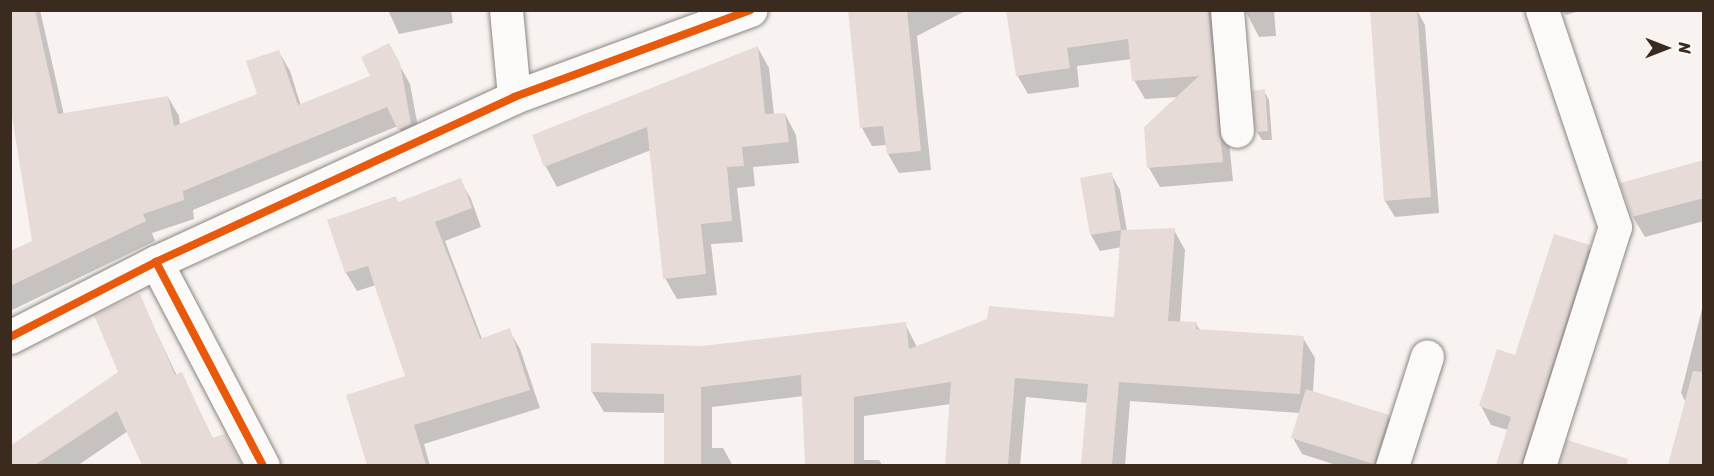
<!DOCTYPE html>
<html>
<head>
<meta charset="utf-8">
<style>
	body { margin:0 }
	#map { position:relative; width:1714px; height:476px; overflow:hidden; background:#f8f3f0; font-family:Sriracha,sans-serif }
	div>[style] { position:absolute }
	.shadow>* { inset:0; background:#0003 }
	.building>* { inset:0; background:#e7dbd8 }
	.roads { filter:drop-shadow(0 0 2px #8b8681) drop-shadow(0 0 2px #8b8681) }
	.minor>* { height:33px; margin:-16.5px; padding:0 16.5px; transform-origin:16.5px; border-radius:16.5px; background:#fbfaf8 }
	.cycleway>* { height:8px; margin:-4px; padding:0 4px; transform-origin:4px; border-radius:4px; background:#e8590c }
	span { translate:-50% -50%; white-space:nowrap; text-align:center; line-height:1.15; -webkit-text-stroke:4.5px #fdfcf7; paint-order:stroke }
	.frame { position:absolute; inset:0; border:12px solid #3b2a1e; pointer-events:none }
	.north { position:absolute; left:1636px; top:18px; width:60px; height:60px; -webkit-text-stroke:4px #fdfcf7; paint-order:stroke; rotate:90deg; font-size:16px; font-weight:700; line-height:24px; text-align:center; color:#3b2a1e }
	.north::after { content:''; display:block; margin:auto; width:21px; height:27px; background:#3b2a1e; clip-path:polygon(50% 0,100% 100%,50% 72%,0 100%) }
</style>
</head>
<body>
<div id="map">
	<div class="shadow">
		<div style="clip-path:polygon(10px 10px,40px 10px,64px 115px,168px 97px,179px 116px,180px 125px,259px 95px,279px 52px,290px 71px,301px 106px,399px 64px,410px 84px,421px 143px,411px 148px,398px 126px,193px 210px,194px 219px,152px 233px,155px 241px,10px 311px,10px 253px,33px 242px)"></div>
		<div style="clip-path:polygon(388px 10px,451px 10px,453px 23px,399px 34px)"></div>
		<div style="clip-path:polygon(850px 10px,967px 10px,917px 36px,931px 170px,899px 173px,888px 154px,887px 145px,872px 146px,862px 128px)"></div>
		<div style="clip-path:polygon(1008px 10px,1236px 10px,1218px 31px,1233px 181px,1160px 187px,1149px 168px,1146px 128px,1179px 97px,1145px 99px,1134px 80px,1132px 59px,1077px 66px,1079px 87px,1028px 94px,1017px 75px)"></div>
		<div style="clip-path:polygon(1241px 10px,1274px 10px,1276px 36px,1259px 37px,1246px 12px)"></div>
		<div style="clip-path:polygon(1391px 10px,1417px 10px,1425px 25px,1439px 213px,1395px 217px,1385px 201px)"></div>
		<div style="clip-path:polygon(1560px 10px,1583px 10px,1566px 15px)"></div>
		<div style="clip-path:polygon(758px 48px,769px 68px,774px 115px,785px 114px,796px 135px,799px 163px,753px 167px,755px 186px,737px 188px,743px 242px,711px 244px,717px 295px,677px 299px,665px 278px,651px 150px,557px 187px,546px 167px,534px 136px)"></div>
		<div style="clip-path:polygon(1264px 91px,1269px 100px,1272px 140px,1262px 140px,1257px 132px,1254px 92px)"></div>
		<div style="clip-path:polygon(1704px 162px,1704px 221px,1645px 237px,1633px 217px,1622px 184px)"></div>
		<div style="clip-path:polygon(1111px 174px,1120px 190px,1127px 231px,1174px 230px,1185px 250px,1180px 323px,1196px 324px,1200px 330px,1303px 338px,1315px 358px,1313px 392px,1388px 416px,1397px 432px,1387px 466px,1339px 466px,1302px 454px,1293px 438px,1300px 413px,1130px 401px,1125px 466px,1082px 466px,1088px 403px,1026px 397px,1020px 466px,946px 466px,951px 404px,864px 416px,864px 460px,879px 460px,883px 466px,807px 466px,804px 396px,712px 407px,712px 448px,723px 448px,733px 466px,665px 466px,666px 413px,604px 412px,592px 392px,702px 348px,905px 324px,917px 347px,1116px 318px,1122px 247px,1100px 251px,1091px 235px)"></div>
		<div style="clip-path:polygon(460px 180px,471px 199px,481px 227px,445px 241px,482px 339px,509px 330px,520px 349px,540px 408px,424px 444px,430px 466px,369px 466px,348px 396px,407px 377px,376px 285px,357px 291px,346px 273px,329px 221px,399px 203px)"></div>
		<div style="clip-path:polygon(1588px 247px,1599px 265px,1535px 466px,1497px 466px,1508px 430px,1491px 425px,1481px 406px)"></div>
		<div style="clip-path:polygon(139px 296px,177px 376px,182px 374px,213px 439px,224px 435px,241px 466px,144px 466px,128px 431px,77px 466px,10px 466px,10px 447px,120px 372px)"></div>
		<div style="clip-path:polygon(1703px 305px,1704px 466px,1670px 466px,1686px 403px,1681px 393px)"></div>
	</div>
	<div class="building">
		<div style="clip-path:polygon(10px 10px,35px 10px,58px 114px,168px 96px,174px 126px,257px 94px,246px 61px,279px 50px,298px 105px,370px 76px,361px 57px,389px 43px,400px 63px,411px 124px,398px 130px,387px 107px,183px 191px,184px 200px,143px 214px,146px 221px,10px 286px,10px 251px,32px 241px,10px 104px)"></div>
		<div style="clip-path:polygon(848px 10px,907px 10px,921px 151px,887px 154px,883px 126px,860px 128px)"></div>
		<div style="clip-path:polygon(1006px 10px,1208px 10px,1223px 162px,1147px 168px,1144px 127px,1199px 76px,1132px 81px,1128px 39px,1067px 48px,1070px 68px,1016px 76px)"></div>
		<div style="clip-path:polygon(1370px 10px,1417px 10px,1431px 197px,1384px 201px)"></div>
		<div style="clip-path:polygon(758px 46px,765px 114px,785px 113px,789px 142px,742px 147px,744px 166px,727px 167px,732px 221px,701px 224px,706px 274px,663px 279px,647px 127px,544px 167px,532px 135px)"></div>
		<div style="clip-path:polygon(1265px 89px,1268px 131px,1255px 132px,1252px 91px)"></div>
		<div style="clip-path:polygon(1704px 160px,1704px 198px,1632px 217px,1620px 183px)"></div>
		<div style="clip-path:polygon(1112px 172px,1121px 230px,1090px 235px,1080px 178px)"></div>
		<div style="clip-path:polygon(461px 178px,472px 208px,435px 222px,480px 339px,510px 328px,530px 390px,414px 425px,426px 465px,367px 465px,346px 395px,405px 376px,368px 266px,345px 273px,327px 220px,396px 196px,398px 202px)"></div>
		<div style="clip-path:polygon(1175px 228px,1168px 321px,1197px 322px,1196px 329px,1304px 336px,1300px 394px,1119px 382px,1112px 465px,1081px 465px,1088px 384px,1015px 378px,1008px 465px,945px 465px,951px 382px,854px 397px,854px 465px,805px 465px,801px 375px,701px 387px,701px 465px,664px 465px,664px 394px,591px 392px,591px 343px,702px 346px,906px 322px,909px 349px,987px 319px,989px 306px,1114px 317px,1121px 230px)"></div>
		<div style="clip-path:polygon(1554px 234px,1590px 245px,1521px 465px,1496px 465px,1511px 417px,1479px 406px,1497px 349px,1515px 355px)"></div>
		<div style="clip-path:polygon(140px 294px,175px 375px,182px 372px,212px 438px,225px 434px,242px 465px,142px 465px,117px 411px,35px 465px,10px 465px,10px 446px,118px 372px,94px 315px)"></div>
		<div style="clip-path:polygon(1693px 371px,1704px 372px,1704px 465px,1668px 465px)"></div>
		<div style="clip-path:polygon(1306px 389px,1389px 415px,1374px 464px,1291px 438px)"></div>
		<div style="clip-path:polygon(1567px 440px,1628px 459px,1627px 465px,1559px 465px)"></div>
	</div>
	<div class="roads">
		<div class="minor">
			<div style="left:506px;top:10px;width:87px;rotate:84.7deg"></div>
			<div style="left:1227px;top:10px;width:121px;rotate:85.3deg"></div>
			<div style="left:156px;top:262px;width:230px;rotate:62.3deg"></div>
			<div style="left:10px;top:337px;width:164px;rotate:-27.2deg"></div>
			<div style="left:156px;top:262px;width:394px;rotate:-24.7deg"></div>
			<div style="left:514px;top:97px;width:252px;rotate:-20.2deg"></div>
			<div style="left:1392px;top:466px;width:115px;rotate:-72.3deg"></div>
			<div style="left:1539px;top:466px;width:251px;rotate:-72.4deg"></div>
			<div style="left:1615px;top:227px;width:229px;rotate:-108.6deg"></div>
		</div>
	</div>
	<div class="cycleway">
		<div style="left:156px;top:262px;width:230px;rotate:62.3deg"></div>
		<div style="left:10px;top:337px;width:164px;rotate:-27.2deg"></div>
		<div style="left:156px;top:262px;width:394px;rotate:-24.7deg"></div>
		<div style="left:514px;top:97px;width:252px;rotate:-20.2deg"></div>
	</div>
	<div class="frame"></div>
	<div class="north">N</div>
</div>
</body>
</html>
